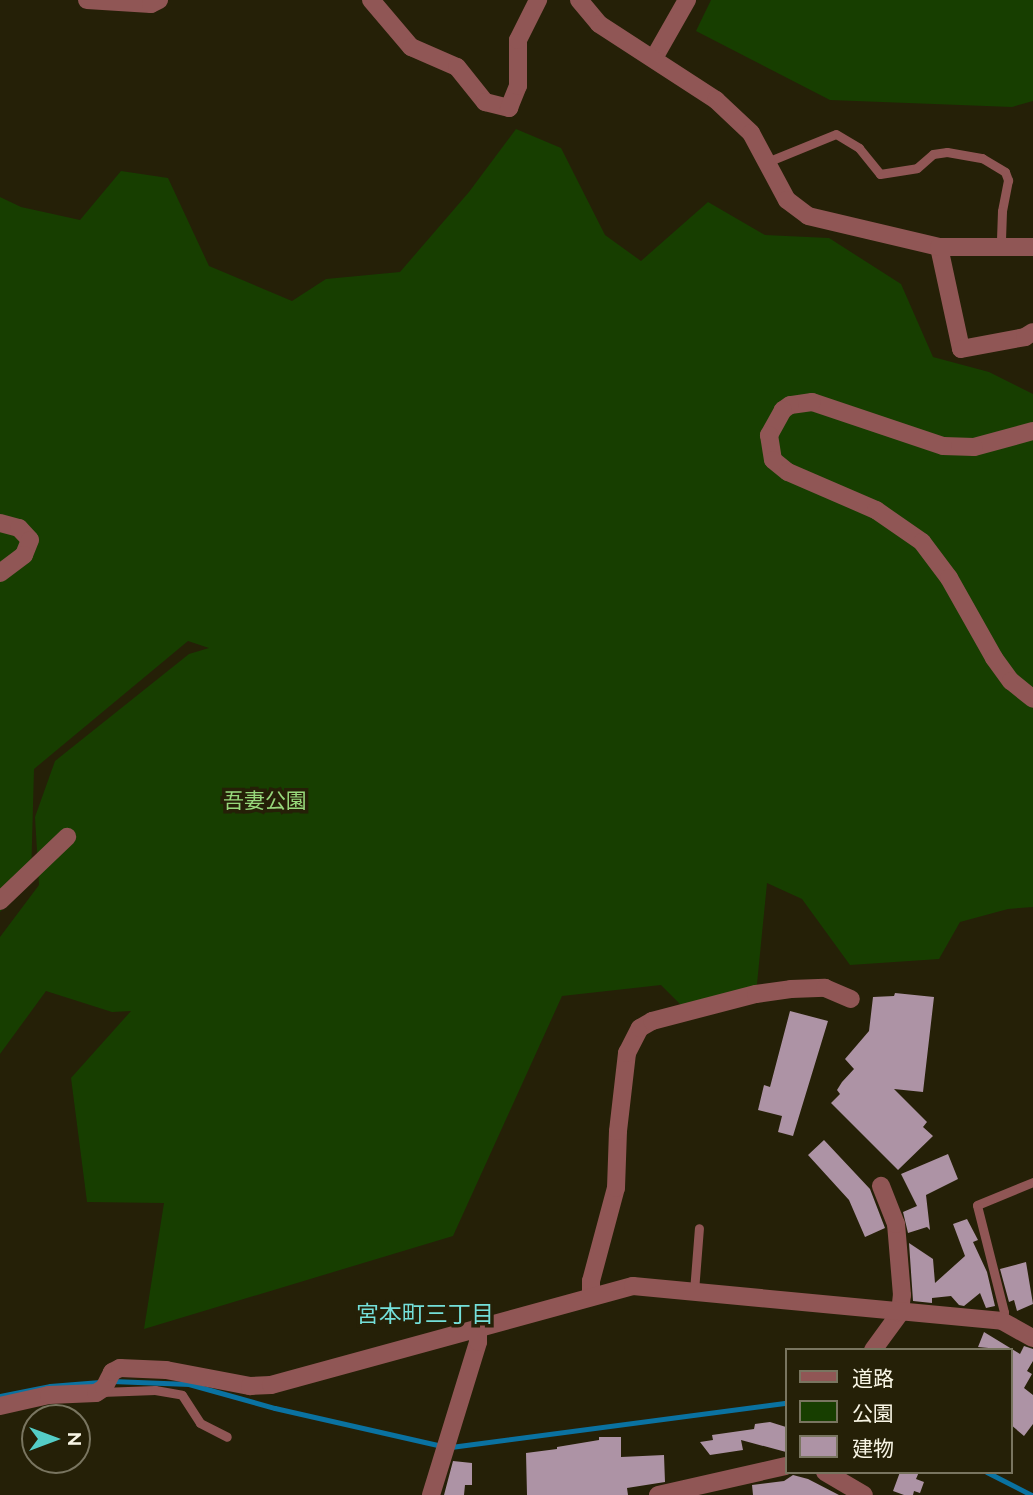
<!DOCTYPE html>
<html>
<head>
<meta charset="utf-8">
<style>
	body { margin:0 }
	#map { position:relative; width:1033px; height:1495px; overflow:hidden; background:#252007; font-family:Raleway,"Noto Sans JP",sans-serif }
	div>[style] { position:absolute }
	.green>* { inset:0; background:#173e00 }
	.stream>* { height:4.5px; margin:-2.25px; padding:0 2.25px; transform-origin:2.25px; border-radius:2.25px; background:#0a72a1 }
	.building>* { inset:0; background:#ad93a5 }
	.service>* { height:9px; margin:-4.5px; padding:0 4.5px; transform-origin:4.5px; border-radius:4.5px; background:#905655 }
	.minor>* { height:18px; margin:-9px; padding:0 9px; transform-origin:9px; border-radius:9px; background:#905655 }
	.tertiary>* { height:18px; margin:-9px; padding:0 9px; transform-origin:9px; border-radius:9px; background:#905655 }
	span { translate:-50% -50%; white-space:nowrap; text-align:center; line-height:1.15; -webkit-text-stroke:7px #252007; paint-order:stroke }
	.park-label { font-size:21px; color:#97d87b }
	.neighbourhood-label { font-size:23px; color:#74dfd9 }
	.legend { position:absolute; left:785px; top:1348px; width:228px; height:126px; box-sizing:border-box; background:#252007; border:2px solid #797560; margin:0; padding:9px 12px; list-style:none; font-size:21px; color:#f8f5e5 }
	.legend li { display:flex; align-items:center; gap:14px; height:35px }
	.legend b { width:35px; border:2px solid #797560 }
	.north { position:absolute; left:21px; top:1404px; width:70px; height:70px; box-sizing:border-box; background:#252007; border:2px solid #797560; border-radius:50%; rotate:90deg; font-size:19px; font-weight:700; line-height:28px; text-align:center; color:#f8f5e5 }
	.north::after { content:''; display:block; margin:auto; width:24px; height:32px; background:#54cdc7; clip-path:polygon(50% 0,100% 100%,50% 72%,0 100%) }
</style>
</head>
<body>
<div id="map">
	<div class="green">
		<div style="clip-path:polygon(711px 0,1033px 0,1033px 101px,1012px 107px,830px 100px,696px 31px)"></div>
		<div style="clip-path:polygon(516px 129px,561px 148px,605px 235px,641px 261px,708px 202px,765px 235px,829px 238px,901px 284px,933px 357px,989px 372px,1033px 394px,1033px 907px,1008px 909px,960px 922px,939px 959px,850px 965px,802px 899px,767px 883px,756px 994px,683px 1007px,661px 985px,562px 996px,453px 1236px,144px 1329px,164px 1203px,87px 1202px,71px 1078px,131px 1011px,112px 1012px,46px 991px,0 1054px,0 937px,39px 885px,35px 817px,55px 761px,189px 654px,209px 648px,188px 641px,34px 769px,31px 879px,0 912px,0 197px,21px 207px,80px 220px,121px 171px,168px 178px,209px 266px,292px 301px,326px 279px,400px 272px,469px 192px)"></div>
	</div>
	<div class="stream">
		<div style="left:112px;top:1381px;width:77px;rotate:2.2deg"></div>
		<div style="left:189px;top:1384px;width:89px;rotate:15.6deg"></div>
		<div style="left:275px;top:1408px;width:171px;rotate:12.8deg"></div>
		<div style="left:0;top:1396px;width:51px;rotate:-11.3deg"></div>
		<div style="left:50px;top:1386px;width:50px;rotate:-4.6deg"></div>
		<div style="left:451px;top:1447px;width:338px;rotate:-7.5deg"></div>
		<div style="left:987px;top:1472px;width:51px;rotate:27.1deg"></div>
	</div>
	<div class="building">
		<div style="clip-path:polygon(895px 993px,934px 997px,923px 1092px,894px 1089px,927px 1122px,923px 1127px,933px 1136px,898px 1170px,831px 1103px,840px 1094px,837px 1090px,842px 1082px,854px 1069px,845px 1059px,869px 1031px,873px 997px,894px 996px)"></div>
		<div style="clip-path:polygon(790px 1011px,828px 1021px,793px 1136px,778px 1132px,782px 1116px,758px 1110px,764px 1085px,770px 1087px)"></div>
		<div style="clip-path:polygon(824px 1140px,870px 1189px,885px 1228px,865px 1237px,849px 1200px,808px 1155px)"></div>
		<div style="clip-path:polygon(948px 1154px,958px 1179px,926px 1195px,930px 1230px,927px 1227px,908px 1233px,903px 1212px,917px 1206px,901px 1174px)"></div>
		<div style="clip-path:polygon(967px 1219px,978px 1240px,973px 1242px,987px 1272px,995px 1306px,986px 1308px,980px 1293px,964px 1306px,959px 1305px,951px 1296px,932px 1298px,932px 1303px,913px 1301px,909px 1243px,933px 1259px,935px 1283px,965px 1256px,953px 1224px)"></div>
		<div style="clip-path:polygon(1026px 1262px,1033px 1304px,1017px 1311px,1014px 1300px,1009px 1302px,1000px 1269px)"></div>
		<div style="clip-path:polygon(984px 1332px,1020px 1354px,1024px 1346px,1033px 1349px,1033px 1361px,1027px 1371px,1032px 1374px,1024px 1388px,1033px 1395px,1033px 1424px,1024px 1436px,1010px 1424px,1010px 1350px,978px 1347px)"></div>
		<div style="clip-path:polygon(770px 1422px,786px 1427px,786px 1452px,741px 1440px,743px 1450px,710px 1455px,700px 1442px,713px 1440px,712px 1435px,754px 1429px,755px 1424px)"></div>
		<div style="clip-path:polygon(599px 1437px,621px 1437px,621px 1457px,664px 1455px,665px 1482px,627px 1488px,628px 1495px,527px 1495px,526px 1453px,557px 1449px,557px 1447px,599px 1440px)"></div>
		<div style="clip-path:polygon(453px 1461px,472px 1463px,472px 1485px,465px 1485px,464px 1495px,444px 1495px)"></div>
		<div style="clip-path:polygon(900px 1472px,919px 1472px,916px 1479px,924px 1482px,920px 1493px,914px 1491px,913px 1495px,904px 1495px,893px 1491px)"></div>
		<div style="clip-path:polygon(793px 1475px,808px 1479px,839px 1495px,753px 1495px,752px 1485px,784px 1481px)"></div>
	</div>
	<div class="service">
		<div style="left:767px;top:162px;width:74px;rotate:-22.1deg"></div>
		<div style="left:836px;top:134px;width:27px;rotate:31deg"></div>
		<div style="left:859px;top:148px;width:33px;rotate:51deg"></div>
		<div style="left:880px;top:174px;width:37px;rotate:-9deg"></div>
		<div style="left:917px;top:168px;width:21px;rotate:-41deg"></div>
		<div style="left:933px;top:154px;width:14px;rotate:-8deg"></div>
		<div style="left:947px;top:152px;width:36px;rotate:10deg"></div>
		<div style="left:982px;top:158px;width:27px;rotate:31deg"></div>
		<div style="left:1005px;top:172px;width:9px;rotate:69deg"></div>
		<div style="left:1008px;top:180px;width:32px;rotate:101deg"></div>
		<div style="left:1002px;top:211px;width:36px;rotate:92deg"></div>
		<div style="left:694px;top:1291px;width:63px;rotate:-85.5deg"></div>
		<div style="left:1002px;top:1321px;width:9px;rotate:-77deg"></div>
		<div style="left:1004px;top:1312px;width:110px;rotate:-104.2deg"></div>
		<div style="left:977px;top:1205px;width:61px;rotate:-22.3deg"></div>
		<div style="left:101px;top:1392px;width:54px;rotate:-2.1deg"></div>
		<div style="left:155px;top:1390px;width:27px;rotate:10deg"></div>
		<div style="left:182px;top:1395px;width:33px;rotate:57deg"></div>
		<div style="left:200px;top:1423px;width:30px;rotate:27deg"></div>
	</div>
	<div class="minor">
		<div style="left:87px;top:0;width:64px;rotate:3.6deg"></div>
		<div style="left:151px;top:4px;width:9px;rotate:-27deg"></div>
		<div style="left:371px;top:0;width:62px;rotate:49.6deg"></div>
		<div style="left:411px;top:47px;width:50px;rotate:23.5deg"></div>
		<div style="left:457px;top:67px;width:45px;rotate:51.3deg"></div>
		<div style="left:485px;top:102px;width:25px;rotate:14deg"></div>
		<div style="left:509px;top:108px;width:24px;rotate:-68deg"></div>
		<div style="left:518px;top:86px;width:46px;rotate:-90deg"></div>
		<div style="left:518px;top:40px;width:45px;rotate:-63.4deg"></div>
		<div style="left:654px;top:58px;width:67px;rotate:-60.4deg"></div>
		<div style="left:939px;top:247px;width:104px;rotate:77.8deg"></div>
		<div style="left:961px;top:349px;width:65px;rotate:-10.6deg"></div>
		<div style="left:1025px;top:337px;width:9px;rotate:-32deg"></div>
		<div style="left:0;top:523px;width:20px;rotate:15deg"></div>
		<div style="left:19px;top:528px;width:16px;rotate:47deg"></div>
		<div style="left:30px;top:540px;width:16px;rotate:112deg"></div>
		<div style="left:24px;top:555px;width:30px;rotate:143deg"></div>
		<div style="left:0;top:901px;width:93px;rotate:-43.7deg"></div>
		<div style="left:591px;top:1295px;width:14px;rotate:-90deg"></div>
		<div style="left:591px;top:1281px;width:96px;rotate:-75deg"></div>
		<div style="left:616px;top:1188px;width:57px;rotate:-88deg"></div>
		<div style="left:618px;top:1131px;width:79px;rotate:-83.4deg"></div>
		<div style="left:627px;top:1053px;width:28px;rotate:-63deg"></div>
		<div style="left:640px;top:1028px;width:14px;rotate:-30deg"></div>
		<div style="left:652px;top:1021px;width:107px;rotate:-14.6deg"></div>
		<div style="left:756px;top:994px;width:35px;rotate:-8deg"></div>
		<div style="left:791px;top:989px;width:34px;rotate:-2deg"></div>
		<div style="left:825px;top:988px;width:28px;rotate:23deg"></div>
		<div style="left:873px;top:1350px;width:46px;rotate:-53.9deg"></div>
		<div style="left:900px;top:1313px;width:18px;rotate:-84deg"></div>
		<div style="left:902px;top:1295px;width:71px;rotate:-94.8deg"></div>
		<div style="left:896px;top:1224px;width:41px;rotate:-111.5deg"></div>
		<div style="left:0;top:1406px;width:50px;rotate:-12.7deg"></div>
		<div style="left:49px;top:1395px;width:47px;rotate:-2.4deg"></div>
		<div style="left:96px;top:1393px;width:9px;rotate:-32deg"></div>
		<div style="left:104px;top:1388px;width:18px;rotate:-63deg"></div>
		<div style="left:112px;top:1372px;width:9px;rotate:-27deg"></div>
		<div style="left:120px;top:1368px;width:46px;rotate:2.5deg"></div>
		<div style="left:166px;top:1370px;width:86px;rotate:10.8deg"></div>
		<div style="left:250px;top:1386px;width:21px;rotate:-3deg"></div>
		<div style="left:271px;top:1385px;width:375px;rotate:-15.3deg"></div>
		<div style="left:633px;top:1286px;width:371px;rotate:5.4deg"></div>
		<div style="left:1002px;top:1321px;width:35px;rotate:29deg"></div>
		<div style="left:825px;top:1472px;width:45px;rotate:30.5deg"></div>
		<div style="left:431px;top:1495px;width:160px;rotate:-72.9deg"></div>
		<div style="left:478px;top:1342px;width:16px;rotate:-90deg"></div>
		<div style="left:658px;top:1495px;width:131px;rotate:-12.8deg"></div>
	</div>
	<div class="tertiary">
		<div style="left:579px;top:0;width:31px;rotate:50deg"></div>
		<div style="left:599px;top:24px;width:140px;rotate:33deg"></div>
		<div style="left:716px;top:100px;width:48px;rotate:43.3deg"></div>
		<div style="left:751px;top:133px;width:76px;rotate:61.8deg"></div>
		<div style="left:787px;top:200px;width:26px;rotate:37deg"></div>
		<div style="left:808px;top:216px;width:135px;rotate:13.3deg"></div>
		<div style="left:939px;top:247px;width:94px"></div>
		<div style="left:1033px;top:431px;width:61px;rotate:164.8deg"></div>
		<div style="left:974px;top:447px;width:31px;rotate:-178deg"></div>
		<div style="left:943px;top:446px;width:138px;rotate:-161.4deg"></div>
		<div style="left:812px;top:402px;width:22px;rotate:172deg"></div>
		<div style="left:790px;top:405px;width:9px;rotate:144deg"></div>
		<div style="left:783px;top:410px;width:29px;rotate:119deg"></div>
		<div style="left:769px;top:435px;width:25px;rotate:81deg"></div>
		<div style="left:773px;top:460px;width:19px;rotate:39deg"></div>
		<div style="left:788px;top:472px;width:96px;rotate:23.4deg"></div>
		<div style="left:876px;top:510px;width:56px;rotate:34.8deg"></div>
		<div style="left:922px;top:542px;width:45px;rotate:53.1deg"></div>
		<div style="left:949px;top:578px;width:92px;rotate:60.6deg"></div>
		<div style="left:994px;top:658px;width:29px;rotate:54deg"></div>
		<div style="left:1011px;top:681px;width:28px;rotate:39deg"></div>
	</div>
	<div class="park-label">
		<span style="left:265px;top:801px">吾妻公園</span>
	</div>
	<div class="neighbourhood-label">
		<span style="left:425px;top:1314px">宮本町三丁目</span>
	</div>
	<ul class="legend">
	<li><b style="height:9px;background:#905655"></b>道路</li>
	<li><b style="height:19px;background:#173e00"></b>公園</li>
	<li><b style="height:19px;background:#ad93a5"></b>建物</li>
	</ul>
	<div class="north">N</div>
</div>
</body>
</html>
